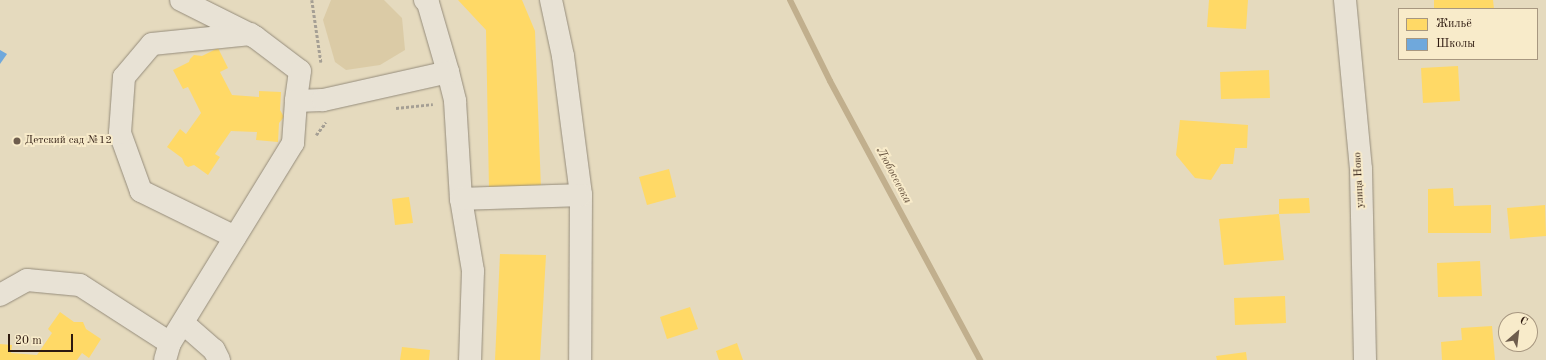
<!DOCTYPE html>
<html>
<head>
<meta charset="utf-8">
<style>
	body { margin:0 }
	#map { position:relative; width:1546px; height:360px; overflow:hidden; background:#e5dabe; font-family:"Old Standard TT",serif }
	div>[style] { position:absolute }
	.green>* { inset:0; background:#dbcba6 }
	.homes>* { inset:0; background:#ffd966 }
	.schools>* { inset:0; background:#6fa8dc }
	.stream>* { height:6px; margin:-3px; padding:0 3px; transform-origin:3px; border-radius:3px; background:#c1af8d }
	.path>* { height:2.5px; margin-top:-1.25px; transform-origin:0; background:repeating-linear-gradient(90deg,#a59f94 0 3px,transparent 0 5px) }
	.roads { filter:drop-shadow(0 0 1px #958c7b) drop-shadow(0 0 1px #958c7b) }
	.minor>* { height:22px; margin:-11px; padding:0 11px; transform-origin:11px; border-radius:11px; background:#e8e2d5 }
	.dots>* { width:11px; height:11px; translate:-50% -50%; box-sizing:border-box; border:2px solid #f8ebca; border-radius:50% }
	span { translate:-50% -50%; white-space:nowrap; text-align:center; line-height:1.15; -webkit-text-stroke:4px #f8ebca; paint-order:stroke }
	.poi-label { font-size:11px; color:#2e1a10 }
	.left { translate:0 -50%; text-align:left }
	.street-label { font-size:11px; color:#2e1a10 }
	.water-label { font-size:12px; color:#624e3a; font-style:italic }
	.legend { position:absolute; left:1398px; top:8px; width:140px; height:52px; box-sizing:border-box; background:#f8ebca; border:1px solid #a79780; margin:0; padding:5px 7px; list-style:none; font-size:12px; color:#2e1a10 }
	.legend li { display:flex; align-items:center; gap:8px; height:20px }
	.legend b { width:20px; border:1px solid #a79780 }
	.north { position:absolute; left:1498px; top:312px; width:40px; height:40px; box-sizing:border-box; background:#f8ebca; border:1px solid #a79780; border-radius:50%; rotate:28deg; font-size:11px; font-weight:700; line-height:16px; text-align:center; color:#2e1a10 }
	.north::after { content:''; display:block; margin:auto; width:14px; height:18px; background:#6e5d4d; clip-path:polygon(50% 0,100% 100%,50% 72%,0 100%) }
	.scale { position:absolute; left:8px; top:334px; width:65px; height:18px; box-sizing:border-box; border:2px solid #2e1a10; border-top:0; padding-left:5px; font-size:12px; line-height:14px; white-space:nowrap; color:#2e1a10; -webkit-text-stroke:3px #f8ebca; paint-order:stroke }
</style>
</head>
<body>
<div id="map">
	<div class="green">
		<div style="clip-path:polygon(331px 0,384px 0,402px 18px,405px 50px,380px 65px,346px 70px,335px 62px,323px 20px)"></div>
	</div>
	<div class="homes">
		<div style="clip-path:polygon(458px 0,522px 0,535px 31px,541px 189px,489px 190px,486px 30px)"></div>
		<div style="clip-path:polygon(1209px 0,1248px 0,1246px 29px,1207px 27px)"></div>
		<div style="clip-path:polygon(1434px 0,1493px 0,1494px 9px,1434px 9px)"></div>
		<div style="clip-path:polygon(218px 48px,228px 68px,220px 72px,232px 95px,259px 97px,259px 91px,281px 92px,280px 110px,284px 117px,279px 123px,278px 142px,256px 140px,257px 132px,231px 131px,215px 154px,220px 157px,208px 175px,194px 165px,188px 167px,185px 165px,182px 158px,167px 147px,180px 129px,186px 134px,201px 113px,188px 87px,183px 89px,173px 70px,189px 62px,190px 59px,194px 55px,202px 56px)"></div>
		<div style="clip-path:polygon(1458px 66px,1460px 101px,1423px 103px,1421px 68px)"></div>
		<div style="clip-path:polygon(1269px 70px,1270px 98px,1221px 99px,1220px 72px)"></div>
		<div style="clip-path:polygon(1180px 120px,1248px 125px,1247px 148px,1235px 148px,1233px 164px,1221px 164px,1211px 180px,1195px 178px,1176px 155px)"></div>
		<div style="clip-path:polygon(669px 169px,676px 197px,647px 205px,639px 177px)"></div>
		<div style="clip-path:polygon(1453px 188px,1454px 206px,1491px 205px,1491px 233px,1428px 233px,1428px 189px)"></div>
		<div style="clip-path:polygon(409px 197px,413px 223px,395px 225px,392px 199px)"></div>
		<div style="clip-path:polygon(1309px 198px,1310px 213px,1279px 214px,1279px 199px)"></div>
		<div style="clip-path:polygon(1545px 205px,1546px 236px,1510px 239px,1507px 208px)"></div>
		<div style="clip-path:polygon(1279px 214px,1284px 260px,1224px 265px,1219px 219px)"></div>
		<div style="clip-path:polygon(500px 254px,546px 255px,540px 360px,495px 360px)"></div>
		<div style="clip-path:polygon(1480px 261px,1482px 296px,1438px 297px,1437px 263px)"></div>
		<div style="clip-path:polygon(1285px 296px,1286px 323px,1235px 325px,1234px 298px)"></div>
		<div style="clip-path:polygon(690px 307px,698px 329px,667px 339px,660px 317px)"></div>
		<div style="clip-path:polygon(60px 312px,74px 322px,83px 322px,86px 329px,101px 339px,89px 358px,82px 353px,77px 360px,0 360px,0 344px,12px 345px,11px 353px,37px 355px,52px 333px,48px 329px)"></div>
		<div style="clip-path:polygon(1492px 326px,1495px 360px,1442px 360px,1441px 342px,1462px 340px,1461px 328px)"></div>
		<div style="clip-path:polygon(737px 343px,743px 360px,719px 360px,716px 351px)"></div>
		<div style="clip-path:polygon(402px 347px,430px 350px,429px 360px,400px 360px)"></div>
		<div style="clip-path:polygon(1246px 352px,1247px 360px,1217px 360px,1216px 356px)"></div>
	</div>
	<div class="schools">
		<div style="clip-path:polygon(0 50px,7px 54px,0 64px)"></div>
	</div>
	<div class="stream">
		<div style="left:790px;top:0;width:90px;rotate:63.7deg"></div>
		<div style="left:830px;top:81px;width:317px;rotate:61.7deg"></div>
	</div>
	<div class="path">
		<div style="left:312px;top:0;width:63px;rotate:81.7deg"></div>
		<div style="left:396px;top:108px;width:37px;rotate:-6deg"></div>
		<div style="left:316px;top:135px;width:16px;rotate:-52deg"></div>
	</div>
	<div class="roads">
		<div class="minor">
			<div style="left:181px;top:0;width:83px;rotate:26.6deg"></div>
			<div style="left:255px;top:37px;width:56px;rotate:37.1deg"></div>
			<div style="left:300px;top:71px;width:30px;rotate:98deg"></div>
			<div style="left:425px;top:0;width:4px;rotate:45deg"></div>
			<div style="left:428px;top:3px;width:72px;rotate:73.8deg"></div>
			<div style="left:448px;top:72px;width:30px;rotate:76deg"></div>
			<div style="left:455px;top:101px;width:98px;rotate:86.5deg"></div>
			<div style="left:461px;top:199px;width:73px;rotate:80.5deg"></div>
			<div style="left:473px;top:271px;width:89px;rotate:91.9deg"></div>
			<div style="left:551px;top:0;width:57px;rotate:77.9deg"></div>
			<div style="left:563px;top:56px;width:140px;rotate:82.6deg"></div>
			<div style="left:581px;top:195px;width:165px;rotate:90.3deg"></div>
			<div style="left:1345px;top:0;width:170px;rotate:84.6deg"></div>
			<div style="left:1361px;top:169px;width:191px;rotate:88.8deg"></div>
			<div style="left:461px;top:199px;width:120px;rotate:-1.9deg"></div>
			<div style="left:235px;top:237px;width:105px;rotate:-153.9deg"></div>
			<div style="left:141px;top:191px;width:62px;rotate:-109.9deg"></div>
			<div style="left:120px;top:133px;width:56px;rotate:-85.9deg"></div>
			<div style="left:124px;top:77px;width:43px;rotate:-49.7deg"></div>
			<div style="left:152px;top:44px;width:99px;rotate:-5.8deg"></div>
			<div style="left:0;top:295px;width:31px;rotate:-29deg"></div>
			<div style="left:27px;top:280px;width:53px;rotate:5.4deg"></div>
			<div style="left:80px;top:285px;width:107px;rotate:32.8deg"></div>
			<div style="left:183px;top:323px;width:41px;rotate:41.1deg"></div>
			<div style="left:214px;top:350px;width:11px;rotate:63deg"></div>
			<div style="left:165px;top:360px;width:18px;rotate:-74deg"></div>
			<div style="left:170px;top:343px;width:235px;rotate:-58.4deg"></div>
			<div style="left:293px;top:143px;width:42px;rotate:-85.9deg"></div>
			<div style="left:296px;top:101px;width:27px;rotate:-2deg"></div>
			<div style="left:323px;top:100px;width:128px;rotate:-12.6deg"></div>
		</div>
	</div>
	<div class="dots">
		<div style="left:17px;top:141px;background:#6e5d4d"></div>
	</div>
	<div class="poi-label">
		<span class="left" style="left:25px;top:141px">Детский сад №12</span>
	</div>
	<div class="street-label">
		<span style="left:1360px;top:180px;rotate:-93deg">улица Ново</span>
	</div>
	<div class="water-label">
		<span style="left:893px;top:176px;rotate:62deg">Любосеевка</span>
	</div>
	<ul class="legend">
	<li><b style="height:11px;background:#ffd966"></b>Жильё</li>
	<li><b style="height:11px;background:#6fa8dc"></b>Школы</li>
	</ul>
	<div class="north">С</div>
	<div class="scale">20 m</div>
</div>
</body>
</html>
